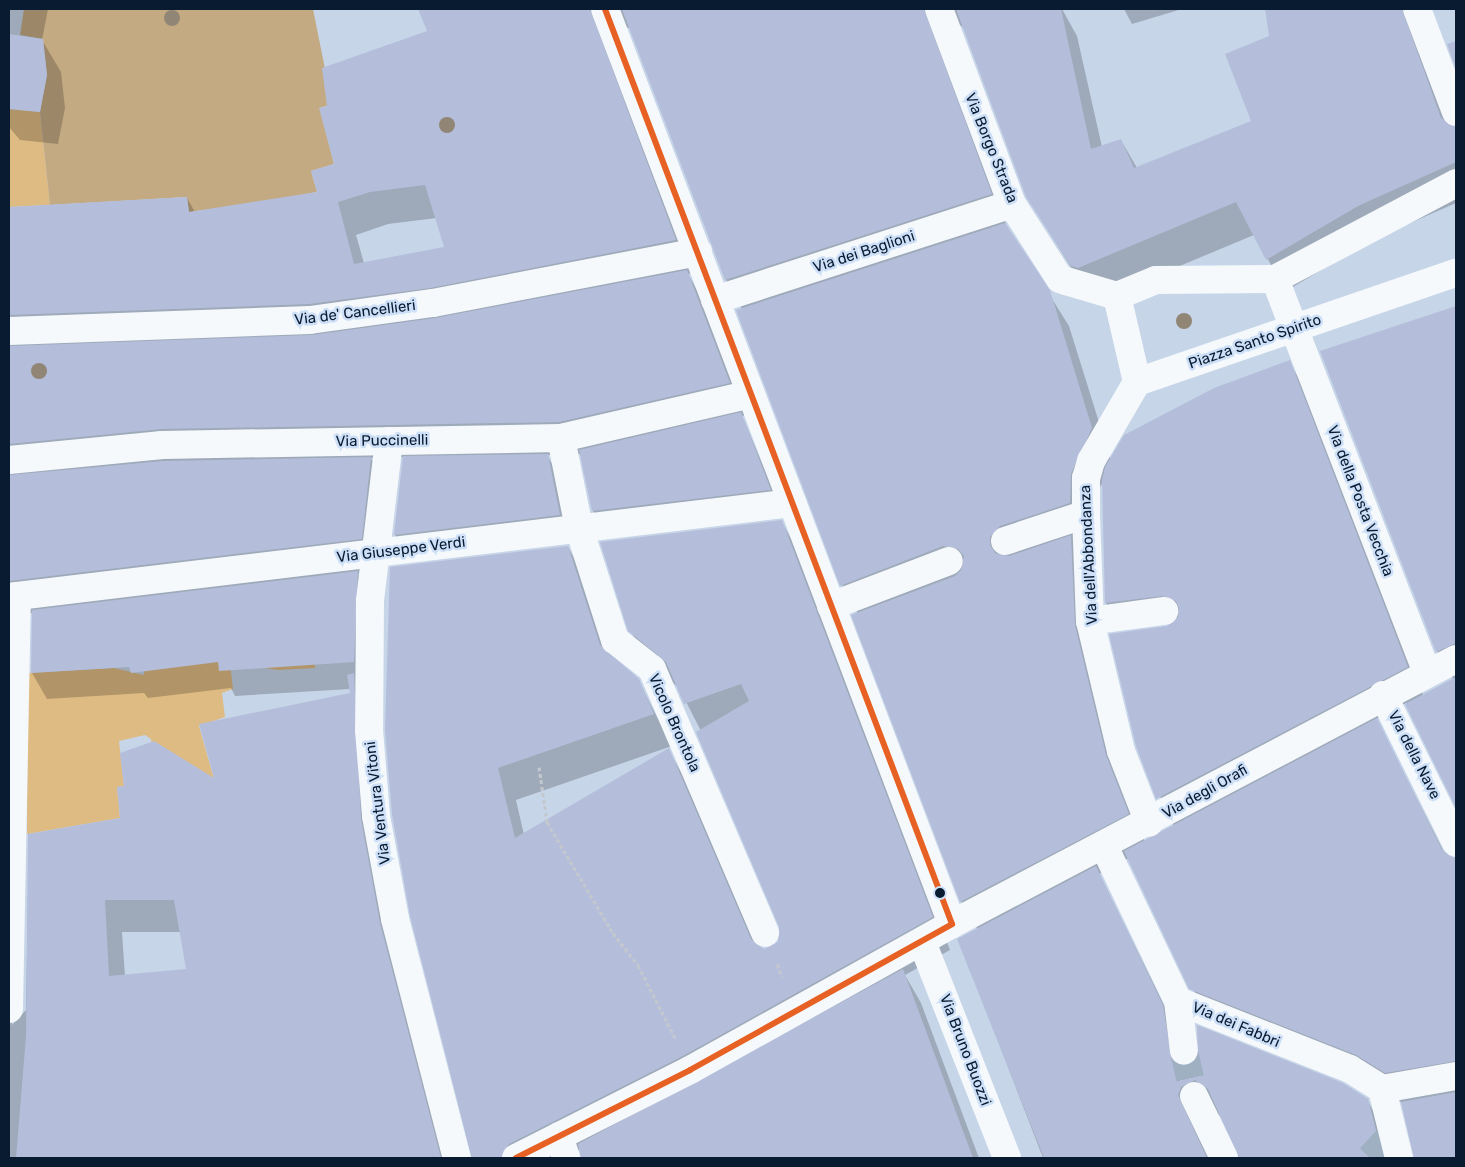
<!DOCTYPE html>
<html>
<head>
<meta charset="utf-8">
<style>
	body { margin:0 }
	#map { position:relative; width:1465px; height:1167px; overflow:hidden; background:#c6d5e8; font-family:Rubik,sans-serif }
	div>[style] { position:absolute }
	.green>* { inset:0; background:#debb83 }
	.forest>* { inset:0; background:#c3aa82 }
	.shadow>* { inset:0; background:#0003 }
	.building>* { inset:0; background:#b4bedb }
	.minor-tunnel>* { height:28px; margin-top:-14px; transform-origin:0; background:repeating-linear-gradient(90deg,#a0b0c3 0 28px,transparent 0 42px) }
	.path>* { height:3px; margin-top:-1.5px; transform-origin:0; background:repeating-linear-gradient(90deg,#c3c8ce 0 4px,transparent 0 6.5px) }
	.minor>* { height:28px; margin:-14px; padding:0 14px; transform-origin:14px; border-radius:14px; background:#f6f9fc }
	.bus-1>* { height:6px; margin:-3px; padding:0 3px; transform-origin:3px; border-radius:3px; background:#e66123 }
	.trees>* { width:16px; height:16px; margin:-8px; border-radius:50%; background:#918676 }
	.dots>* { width:14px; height:14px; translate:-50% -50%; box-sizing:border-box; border:2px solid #cde0f8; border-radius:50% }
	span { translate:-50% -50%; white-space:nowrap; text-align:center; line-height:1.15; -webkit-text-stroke:5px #cde0f8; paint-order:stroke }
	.street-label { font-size:15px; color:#081b30 }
	.frame { position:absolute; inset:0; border:10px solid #081b30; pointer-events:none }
</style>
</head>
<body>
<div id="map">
	<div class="green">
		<div style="clip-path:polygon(9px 109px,40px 112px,50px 205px,9px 207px)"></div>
		<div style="clip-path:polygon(314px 642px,315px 668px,278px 670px,230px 663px,233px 689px,222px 693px,225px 717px,199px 726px,227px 825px,157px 782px,151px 739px,145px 735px,119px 741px,124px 786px,117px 787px,120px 818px,27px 834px,28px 673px,114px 668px,144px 675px,144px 671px)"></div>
	</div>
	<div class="forest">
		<div style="clip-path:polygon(24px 9px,313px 9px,332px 104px,320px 108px,334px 164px,311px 171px,317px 192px,257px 203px,189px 212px,187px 197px,50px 205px,40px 112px,47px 75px,43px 39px,20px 35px)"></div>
	</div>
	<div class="shadow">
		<div style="clip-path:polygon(9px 9px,48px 9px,42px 40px,61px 72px,65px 108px,58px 144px,20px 140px,9px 127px)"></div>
		<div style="clip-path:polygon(evenodd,419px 9px,1028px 9px,1029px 14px,1062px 9px,1077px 36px,1102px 147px,1121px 140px,1137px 168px,1252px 122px,1270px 37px,1266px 9px,1407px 9px,1456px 128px,1456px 203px,1376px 238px,1286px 291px,1254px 235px,1098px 300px,1090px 298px,1027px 196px,964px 28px,960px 25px,945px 32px,942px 48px,1007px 227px,1069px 326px,1112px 464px,1289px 362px,1305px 389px,1423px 695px,1453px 679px,1437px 651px,1321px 352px,1456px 307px,1456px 805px,1406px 703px,1376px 719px,1445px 854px,1456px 859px,1456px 1158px,1415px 1158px,1403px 1103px,1376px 1087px,1209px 1021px,1129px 858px,1099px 874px,1181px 1039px,1184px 1067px,1367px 1100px,1386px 1133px,1393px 1158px,1239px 1158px,1223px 1118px,1215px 1112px,1199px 1120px,1198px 1136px,1209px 1158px,1043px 1158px,959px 940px,978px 930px,961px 901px,853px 616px,858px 614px,842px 585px,742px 309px,726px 280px,630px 28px,619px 26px,693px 273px,688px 274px,705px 304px,748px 415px,742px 416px,785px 517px,609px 538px,593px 511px,581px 454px,547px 455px,563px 483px,575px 542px,411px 562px,395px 535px,404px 457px,371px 458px,389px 490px,380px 571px,358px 574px,372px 598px,378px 851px,450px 1158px,9px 1158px,9px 209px,187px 198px,195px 212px,318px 193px,336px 165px,329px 107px,429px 32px,419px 9px,437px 218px,446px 248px,364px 263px,356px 235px,388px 224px,437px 218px,419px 9px,1103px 481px,1106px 603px,1122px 630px,1176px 622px,1167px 628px,1137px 746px,1174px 826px,1145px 842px,1125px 790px,1090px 509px,1103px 481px,419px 9px,26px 613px,34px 613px,32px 673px,47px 699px,144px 693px,148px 698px,231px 688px,235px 696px,350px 689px,351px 694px,216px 781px,122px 819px,29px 835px,26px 1010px,12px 1025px,19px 644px,26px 613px,419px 9px,122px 932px,181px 932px,188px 970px,125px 976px,122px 932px)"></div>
		<div style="clip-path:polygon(1124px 9px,1182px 9px,1132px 24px)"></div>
		<div style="clip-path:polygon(781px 521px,800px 554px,950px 950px,905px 975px,921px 1003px,979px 1158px,582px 1158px,580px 1149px,563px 1158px,472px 1158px,411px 915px,568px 547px,586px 579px,611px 656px,638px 680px,672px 746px,516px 800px,524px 835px,668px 750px,687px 782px,757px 945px,764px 950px,779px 943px,781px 927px,701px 731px,679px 688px,649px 663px,630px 630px)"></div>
	</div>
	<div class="building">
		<div style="clip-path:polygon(evenodd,418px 9px,590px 9px,676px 240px,430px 288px,309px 304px,9px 315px,9px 207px,187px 197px,189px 212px,317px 192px,311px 171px,334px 164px,319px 108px,327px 106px,322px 68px,427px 31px,418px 9px,425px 185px,444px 247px,354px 264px,338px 202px,370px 192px,425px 185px)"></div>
		<div style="clip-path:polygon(622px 9px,924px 9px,992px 194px,725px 280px)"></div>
		<div style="clip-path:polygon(956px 9px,1061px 9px,1091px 149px,1121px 139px,1134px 168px,1251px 121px,1225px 54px,1269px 36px,1265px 9px,1402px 9px,1441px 118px,1456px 127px,1456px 162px,1358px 206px,1266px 260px,1236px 202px,1078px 268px,1071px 266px,1026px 197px)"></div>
		<div style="clip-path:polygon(9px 34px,43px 39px,47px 75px,40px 112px,9px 109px)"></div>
		<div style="clip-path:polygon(1456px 41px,1456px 69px,1447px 44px)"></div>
		<div style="clip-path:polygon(1005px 223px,1050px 290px,1092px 428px,1071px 474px,1070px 503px,1000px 526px,990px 537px,990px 545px,995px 553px,1009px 556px,1071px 535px,1075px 625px,1106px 755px,1129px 814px,960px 902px,851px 615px,955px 576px,961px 570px,964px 556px,958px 549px,943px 546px,840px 586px,736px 310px)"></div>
		<div style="clip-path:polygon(687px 270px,730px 383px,559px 422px,162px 429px,9px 444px,9px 346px,312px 335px,435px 318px)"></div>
		<div style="clip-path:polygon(1456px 306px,1456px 643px,1436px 652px,1320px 351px)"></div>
		<div style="clip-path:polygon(1290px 360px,1408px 667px,1156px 799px,1136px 746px,1109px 634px,1167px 626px,1178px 617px,1179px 608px,1176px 601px,1162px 596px,1105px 603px,1102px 480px,1105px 467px,1124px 435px,1214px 388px)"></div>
		<div style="clip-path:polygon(741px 412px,771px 490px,592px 511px,579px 450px)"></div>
		<div style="clip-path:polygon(548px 454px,560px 515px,394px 535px,403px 456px)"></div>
		<div style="clip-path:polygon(371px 457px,362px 539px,9px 581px,9px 475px,163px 461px)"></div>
		<div style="clip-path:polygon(782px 520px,933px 917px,683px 1056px,509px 1144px,501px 1158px,472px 1158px,410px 916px,392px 814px,385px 729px,390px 567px,568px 546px,600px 645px,639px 679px,654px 714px,498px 768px,515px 838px,669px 748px,751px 939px,764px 949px,778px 942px,779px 927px,696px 732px,749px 701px,741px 684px,684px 704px,666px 662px,628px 631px,600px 542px)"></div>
		<div style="clip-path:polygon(358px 571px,354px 662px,219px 671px,218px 662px,131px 673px,129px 667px,31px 673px,32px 610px)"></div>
		<div style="clip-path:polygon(evenodd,354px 673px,361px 819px,380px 923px,441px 1158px,16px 1158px,26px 1036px,28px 834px,120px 818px,117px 787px,124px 786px,120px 753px,154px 741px,214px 778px,199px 724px,350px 693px,347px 675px,354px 673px,105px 900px,174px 900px,186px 969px,109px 976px,105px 900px)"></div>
		<div style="clip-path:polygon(1456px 677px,1456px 808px,1405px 704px)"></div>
		<div style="clip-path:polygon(1377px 718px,1442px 850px,1456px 858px,1456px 1061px,1385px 1073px,1356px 1055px,1189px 989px,1124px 851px)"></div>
		<div style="clip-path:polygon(1096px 866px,1163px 1005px,1172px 1061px,1185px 1067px,1198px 1058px,1197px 1025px,1343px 1083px,1368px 1099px,1383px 1158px,1239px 1158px,1208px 1089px,1195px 1080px,1181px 1087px,1178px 1095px,1207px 1158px,1044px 1158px,957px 939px)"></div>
		<div style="clip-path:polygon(903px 969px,973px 1158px,581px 1158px,578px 1144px)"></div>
		<div style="clip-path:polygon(1456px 1092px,1456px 1158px,1414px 1158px,1401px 1102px)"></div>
	</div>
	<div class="minor-tunnel">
		<div style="left:1184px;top:1051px;width:46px;rotate:77.5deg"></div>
		<div style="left:1370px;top:1158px;width:35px;rotate:-47deg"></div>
	</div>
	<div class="path">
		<div style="left:539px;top:767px;width:56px;rotate:81.7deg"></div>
		<div style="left:547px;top:822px;width:129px;rotate:59.3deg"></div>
		<div style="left:613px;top:933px;width:41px;rotate:52deg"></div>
		<div style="left:638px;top:965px;width:82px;rotate:63.1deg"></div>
		<div style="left:777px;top:964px;width:14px;rotate:69deg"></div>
	</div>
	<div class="minor">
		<div style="left:605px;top:9px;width:979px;rotate:69.23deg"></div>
		<div style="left:939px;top:9px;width:208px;rotate:69.5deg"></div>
		<div style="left:1012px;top:204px;width:89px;rotate:57.4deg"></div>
		<div style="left:1060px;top:279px;width:6px;rotate:18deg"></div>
		<div style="left:1066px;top:281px;width:53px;rotate:16.4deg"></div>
		<div style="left:1117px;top:296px;width:42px;rotate:-22.3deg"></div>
		<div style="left:1156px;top:280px;width:119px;rotate:-0.5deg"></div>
		<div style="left:1275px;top:279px;width:205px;rotate:-27.9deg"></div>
		<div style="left:1417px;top:9px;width:110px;rotate:69.3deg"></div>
		<div style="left:1275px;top:279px;width:421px;rotate:68.9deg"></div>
		<div style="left:1117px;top:296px;width:88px;rotate:76.9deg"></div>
		<div style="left:1137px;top:382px;width:337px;rotate:-18.9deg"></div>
		<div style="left:715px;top:300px;width:312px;rotate:-17.9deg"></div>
		<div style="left:9px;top:331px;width:301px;rotate:-2.1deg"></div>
		<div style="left:310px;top:320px;width:124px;rotate:-7.9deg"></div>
		<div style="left:433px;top:303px;width:270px;rotate:-10.9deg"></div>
		<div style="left:1137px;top:382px;width:91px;rotate:120.2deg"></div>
		<div style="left:1091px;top:461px;width:18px;rotate:106deg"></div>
		<div style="left:1086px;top:478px;width:36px;rotate:90deg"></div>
		<div style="left:1086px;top:514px;width:107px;rotate:87.9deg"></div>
		<div style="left:1090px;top:621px;width:134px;rotate:76.6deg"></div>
		<div style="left:1121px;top:751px;width:77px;rotate:68.7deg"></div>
		<div style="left:561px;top:438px;width:92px;rotate:78.7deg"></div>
		<div style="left:579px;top:528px;width:118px;rotate:72.2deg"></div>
		<div style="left:615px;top:640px;width:47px;rotate:38.1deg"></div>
		<div style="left:652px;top:669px;width:287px;rotate:66.8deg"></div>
		<div style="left:389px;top:441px;width:161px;rotate:96.8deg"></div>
		<div style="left:370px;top:601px;width:129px;rotate:90.4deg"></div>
		<div style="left:369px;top:730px;width:86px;rotate:85.3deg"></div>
		<div style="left:376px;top:816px;width:105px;rotate:79.5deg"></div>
		<div style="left:395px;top:919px;width:247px;rotate:75.5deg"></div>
		<div style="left:9px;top:460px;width:154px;rotate:-5.6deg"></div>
		<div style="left:162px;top:445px;width:399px;rotate:-1deg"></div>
		<div style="left:561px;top:438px;width:195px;rotate:-13deg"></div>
		<div style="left:1005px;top:541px;width:85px;rotate:-18.4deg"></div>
		<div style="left:9px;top:597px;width:789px;rotate:-6.85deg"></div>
		<div style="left:831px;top:606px;width:126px;rotate:-20.9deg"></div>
		<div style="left:1090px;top:621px;width:75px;rotate:-7.7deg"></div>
		<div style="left:1383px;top:695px;width:165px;rotate:63.7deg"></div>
		<div style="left:1104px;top:846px;width:172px;rotate:64.5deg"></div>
		<div style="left:1178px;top:1001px;width:185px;rotate:21.6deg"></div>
		<div style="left:1350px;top:1069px;width:38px;rotate:32deg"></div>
		<div style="left:1382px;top:1089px;width:75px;rotate:-10deg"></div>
		<div style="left:922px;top:942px;width:232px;rotate:68.5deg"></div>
		<div style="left:1178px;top:1001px;width:50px;rotate:83.2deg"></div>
		<div style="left:9px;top:1009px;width:413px;rotate:-88.9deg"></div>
		<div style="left:1382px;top:1089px;width:71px;rotate:76.2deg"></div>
		<div style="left:1194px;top:1096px;width:69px;rotate:64.2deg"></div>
		<div style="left:559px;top:1136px;width:23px;rotate:72deg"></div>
		<div style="left:516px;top:1158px;width:195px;rotate:-26.8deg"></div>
		<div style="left:690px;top:1070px;width:300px;rotate:-29.1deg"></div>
		<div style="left:952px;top:924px;width:569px;rotate:-27.74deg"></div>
	</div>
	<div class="bus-1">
		<div style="left:516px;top:1158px;width:195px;rotate:-26.8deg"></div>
		<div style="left:690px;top:1070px;width:300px;rotate:-29.1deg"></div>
		<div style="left:952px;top:924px;width:979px;rotate:-110.77deg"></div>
	</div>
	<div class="trees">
		<div style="left:172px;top:18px"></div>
		<div style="left:447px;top:125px"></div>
		<div style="left:1184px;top:321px"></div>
		<div style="left:39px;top:371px"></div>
	</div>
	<div class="dots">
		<div style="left:940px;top:893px;background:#081b30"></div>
	</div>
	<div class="street-label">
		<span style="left:991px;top:148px;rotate:68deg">Via Borgo Strada</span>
		<span style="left:864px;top:252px;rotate:-18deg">Via dei Baglioni</span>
		<span style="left:355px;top:313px;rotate:-7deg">Via de' Cancellieri</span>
		<span style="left:1255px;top:342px;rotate:-19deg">Piazza Santo Spirito</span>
		<span style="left:382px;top:441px;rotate:-1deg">Via Puccinelli</span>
		<span style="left:1360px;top:501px;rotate:69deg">Via della Posta Vecchia</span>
		<span style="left:401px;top:550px;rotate:-7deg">Via Giuseppe Verdi</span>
		<span style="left:1089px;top:555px;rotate:-93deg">Via dell'Abbondanza</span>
		<span style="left:674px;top:723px;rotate:66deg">Vicolo Brontola</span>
		<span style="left:1414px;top:755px;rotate:63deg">Via della Nave</span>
		<span style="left:1205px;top:792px;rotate:-29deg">Via degli Orafi</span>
		<span style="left:378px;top:803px;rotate:-97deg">Via Ventura Vitoni</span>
		<span style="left:1236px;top:1025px;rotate:23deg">Via dei Fabbri</span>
		<span style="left:965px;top:1050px;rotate:69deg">Via Bruno Buozzi</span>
	</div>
	<div class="frame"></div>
</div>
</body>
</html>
